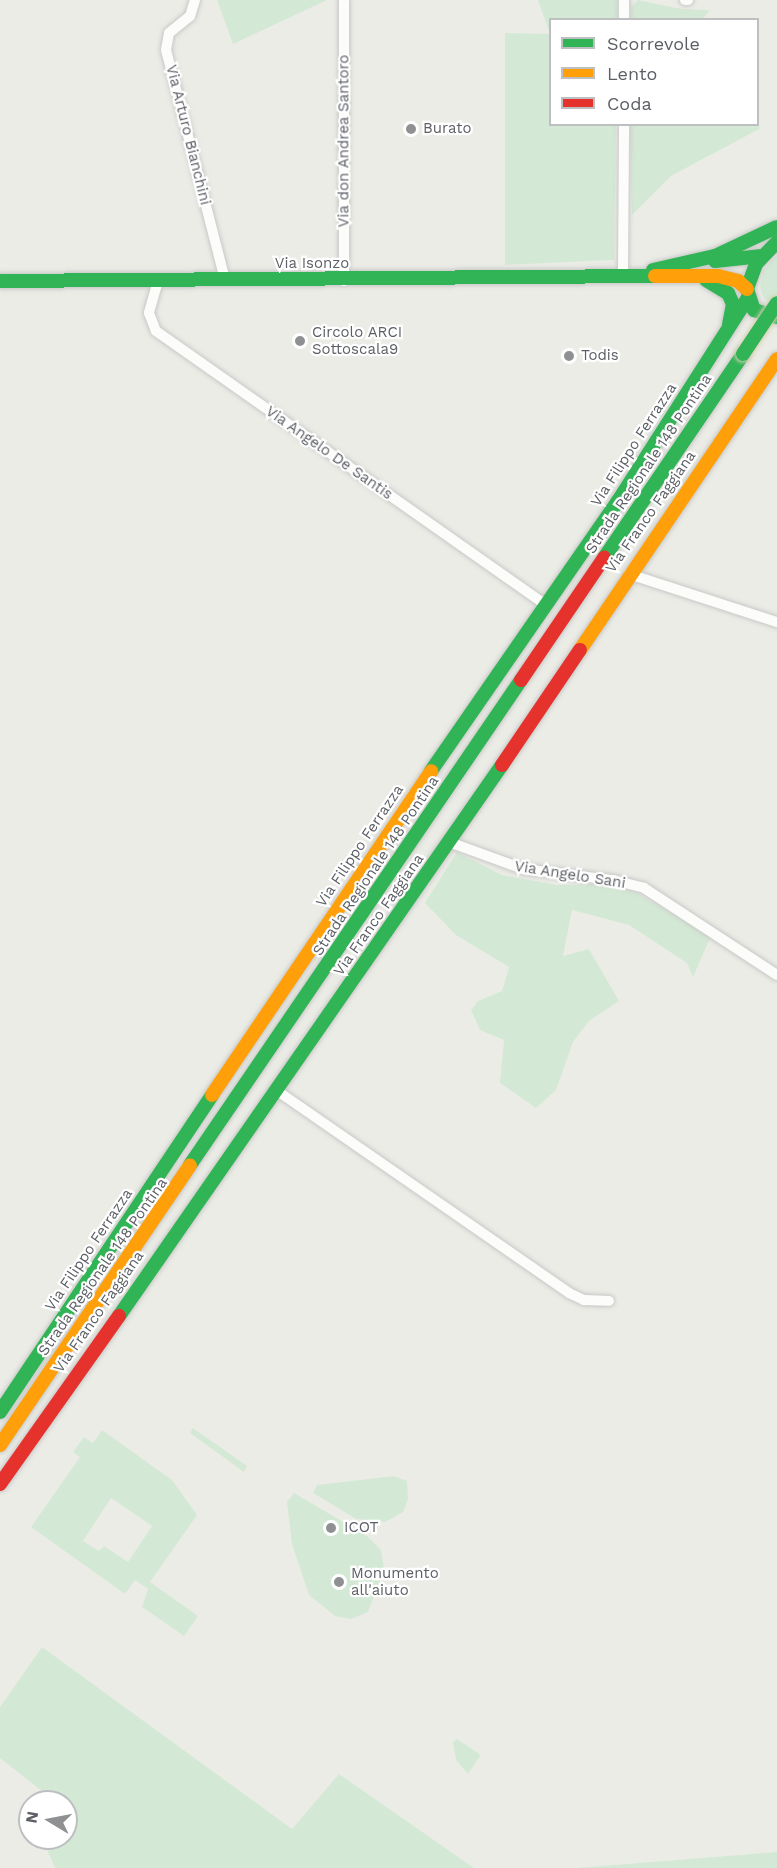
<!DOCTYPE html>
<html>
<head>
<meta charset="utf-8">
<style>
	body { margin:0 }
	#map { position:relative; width:777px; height:1868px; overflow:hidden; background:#ecece7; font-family:"Work Sans",sans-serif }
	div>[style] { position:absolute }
	.green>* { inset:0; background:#d4e9d5 }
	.roads { filter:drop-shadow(0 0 2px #c8c9c7) drop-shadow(0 0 2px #c8c9c7) }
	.street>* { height:10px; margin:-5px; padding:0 5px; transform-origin:5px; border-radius:5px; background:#fcfcfb }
	.fast>* { height:14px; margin:-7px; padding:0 7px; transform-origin:7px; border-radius:7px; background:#30b455 }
	.slow>* { height:14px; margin:-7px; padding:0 7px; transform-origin:7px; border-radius:7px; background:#ff9f0a }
	.jam>* { height:14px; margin:-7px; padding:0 7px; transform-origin:7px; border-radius:7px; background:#e5322d }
	.bridges { filter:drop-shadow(0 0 2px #d4d0b4) drop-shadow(0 0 2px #d4d0b4) }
	.fast-bridge>* { height:14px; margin:-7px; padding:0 7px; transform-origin:7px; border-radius:7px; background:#30b455 }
	.dots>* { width:16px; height:16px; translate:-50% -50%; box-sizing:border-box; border:3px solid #fff; border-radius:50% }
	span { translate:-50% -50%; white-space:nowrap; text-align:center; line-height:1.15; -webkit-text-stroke:4.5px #fff; paint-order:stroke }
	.poi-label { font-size:15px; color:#5c5f65 }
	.left { translate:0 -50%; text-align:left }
	.street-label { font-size:15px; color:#5c5f65 }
	.legend { position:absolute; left:549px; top:18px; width:210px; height:108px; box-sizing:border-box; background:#fff; border:2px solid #bebfc1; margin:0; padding:8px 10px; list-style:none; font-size:18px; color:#5c5f65 }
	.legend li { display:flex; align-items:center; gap:12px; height:30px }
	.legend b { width:30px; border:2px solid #bebfc1 }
	.north { position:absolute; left:18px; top:1790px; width:60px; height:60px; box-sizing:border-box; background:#fff; border:2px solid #bebfc1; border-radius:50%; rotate:280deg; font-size:16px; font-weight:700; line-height:24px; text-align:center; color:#5c5f65 }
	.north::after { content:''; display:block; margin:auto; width:21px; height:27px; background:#8e9092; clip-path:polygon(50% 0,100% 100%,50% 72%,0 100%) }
</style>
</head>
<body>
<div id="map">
	<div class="green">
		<div style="clip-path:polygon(217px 0,327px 0,233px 44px)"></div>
		<div style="clip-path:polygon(538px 0,617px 0,617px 19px,550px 20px,550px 124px,616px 125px,614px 260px,505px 265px,505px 33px,550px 34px)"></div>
		<div style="clip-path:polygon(638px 0,681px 9px,710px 10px,703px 19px,631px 19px,631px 7px)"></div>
		<div style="clip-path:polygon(630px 124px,755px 124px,761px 128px,671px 176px,632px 215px)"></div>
		<div style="clip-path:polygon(777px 255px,777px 304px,764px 299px,760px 287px,764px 270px)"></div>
		<div style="clip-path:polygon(457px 852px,502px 875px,556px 885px,609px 884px,637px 893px,711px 936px,693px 977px,687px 963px,629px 925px,572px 910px,563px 956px,589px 949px,619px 1001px,589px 1021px,573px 1042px,556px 1090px,536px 1108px,500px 1083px,504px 1040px,480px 1030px,471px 1010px,478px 1001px,502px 991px,509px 967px,456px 935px,425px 903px)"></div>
		<div style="clip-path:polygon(193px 1428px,247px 1466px,244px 1472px,190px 1433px)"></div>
		<div style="clip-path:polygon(evenodd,102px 1430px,172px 1480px,197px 1515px,150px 1582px,198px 1616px,184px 1636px,142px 1607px,148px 1589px,135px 1580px,125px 1594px,31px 1527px,80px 1457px,73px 1452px,84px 1437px,93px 1443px,102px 1430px,111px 1498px,152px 1526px,128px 1562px,104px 1546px,99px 1551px,83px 1541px,111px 1498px)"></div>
		<div style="clip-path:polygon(394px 1476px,407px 1481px,408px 1499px,403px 1512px,385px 1522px,356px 1519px,313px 1493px,317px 1485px)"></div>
		<div style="clip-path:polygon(294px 1493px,367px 1536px,381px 1550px,384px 1569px,368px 1612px,351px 1619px,335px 1616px,309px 1595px,292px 1544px,287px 1502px)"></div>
		<div style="clip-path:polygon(42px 1647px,292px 1829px,339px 1774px,474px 1868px,55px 1868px,42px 1838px,66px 1838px,66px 1802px,42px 1802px,47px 1795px,0 1758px,0 1707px)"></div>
		<div style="clip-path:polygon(457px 1739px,481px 1755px,468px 1774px,456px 1760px,453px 1742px)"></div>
		<div style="clip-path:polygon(777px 1852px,777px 1868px,577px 1868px)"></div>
	</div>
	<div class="roads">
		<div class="street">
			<div style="left:195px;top:0;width:17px;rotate:107deg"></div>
			<div style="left:190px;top:16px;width:27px;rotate:141deg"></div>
			<div style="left:169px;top:33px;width:17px;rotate:100deg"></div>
			<div style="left:166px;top:50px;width:237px;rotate:75.6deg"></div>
			<div style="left:685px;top:0;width:3px"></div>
			<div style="left:624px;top:20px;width:20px;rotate:-90deg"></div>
			<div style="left:623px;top:276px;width:152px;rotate:-89.6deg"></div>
			<div style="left:158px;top:281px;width:33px;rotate:106deg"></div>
			<div style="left:149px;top:313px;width:19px;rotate:69deg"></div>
			<div style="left:156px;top:331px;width:477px;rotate:35.1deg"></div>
			<div style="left:344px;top:281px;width:281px;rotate:-90deg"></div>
			<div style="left:629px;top:574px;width:156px;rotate:18deg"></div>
			<div style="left:449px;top:842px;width:79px;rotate:20deg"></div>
			<div style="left:523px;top:869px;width:91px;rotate:7deg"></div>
			<div style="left:613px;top:880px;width:32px;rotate:14deg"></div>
			<div style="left:644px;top:888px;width:159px;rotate:33.2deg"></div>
			<div style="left:276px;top:1090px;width:356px;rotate:34.7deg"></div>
			<div style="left:569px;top:1293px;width:17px;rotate:25deg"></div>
			<div style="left:584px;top:1300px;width:25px;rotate:2deg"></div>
		</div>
		<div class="fast">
			<div style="left:777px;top:242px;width:30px;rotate:134deg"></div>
			<div style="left:756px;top:264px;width:27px;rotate:110deg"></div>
			<div style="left:747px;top:289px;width:22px;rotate:72deg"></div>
			<div style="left:754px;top:310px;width:24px;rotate:17deg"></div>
			<div style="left:715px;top:261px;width:47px;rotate:-6.1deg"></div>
			<div style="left:653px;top:270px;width:64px;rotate:-12.7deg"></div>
			<div style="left:715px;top:256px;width:68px;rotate:-25.1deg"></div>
			<div style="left:706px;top:280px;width:26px;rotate:31deg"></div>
			<div style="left:728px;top:293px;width:12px;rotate:66deg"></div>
			<div style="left:733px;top:304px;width:21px;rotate:101deg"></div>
			<div style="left:0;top:281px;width:655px;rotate:-0.44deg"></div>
			<div style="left:604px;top:558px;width:247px;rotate:-55.7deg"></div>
			<div style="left:431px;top:771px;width:328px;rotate:-55.3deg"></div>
			<div style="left:618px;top:501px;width:240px;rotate:-57.4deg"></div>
			<div style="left:190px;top:1165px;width:587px;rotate:-55.69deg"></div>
			<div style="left:119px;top:1316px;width:671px;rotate:-55.2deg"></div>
			<div style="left:0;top:1412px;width:381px;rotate:-56.2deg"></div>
		</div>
		<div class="slow">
			<div style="left:655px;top:276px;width:63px"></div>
			<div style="left:718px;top:276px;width:21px;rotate:14deg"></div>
			<div style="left:738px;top:281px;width:12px;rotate:42deg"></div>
			<div style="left:580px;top:650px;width:351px;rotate:-55.9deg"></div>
			<div style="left:212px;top:1095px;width:391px;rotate:-55.9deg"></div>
			<div style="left:0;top:1445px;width:338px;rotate:-55.8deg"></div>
		</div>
		<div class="jam">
			<div style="left:521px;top:680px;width:148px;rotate:-55.8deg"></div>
			<div style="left:502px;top:765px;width:139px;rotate:-55.9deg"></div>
			<div style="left:0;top:1484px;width:206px;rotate:-54.7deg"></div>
		</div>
	</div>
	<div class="bridges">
		<div class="fast-bridge">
			<div style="left:743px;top:354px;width:61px;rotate:-56.3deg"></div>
		</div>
	</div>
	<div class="dots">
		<div style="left:411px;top:129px;background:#8e9092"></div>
		<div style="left:300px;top:341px;background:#8e9092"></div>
		<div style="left:569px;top:356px;background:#8e9092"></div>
		<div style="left:331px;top:1528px;background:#8e9092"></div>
		<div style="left:339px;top:1582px;background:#8e9092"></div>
	</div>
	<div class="poi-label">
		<span class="left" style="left:423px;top:129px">Burato</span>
		<span class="left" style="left:312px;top:341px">Circolo ARCI<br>Sottoscala9</span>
		<span class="left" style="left:581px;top:356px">Todis</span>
		<span class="left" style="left:344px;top:1528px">ICOT</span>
		<span class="left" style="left:351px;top:1582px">Monumento<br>all'aiuto</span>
	</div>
	<div class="street-label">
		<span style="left:188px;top:135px;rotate:76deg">Via Arturo Bianchini</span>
		<span style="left:344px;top:141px;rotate:-90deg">Via don Andrea Santoro</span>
		<span style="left:312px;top:264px">Via Isonzo</span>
		<span style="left:634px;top:445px;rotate:-57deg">Via Filippo Ferrazza</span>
		<span style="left:329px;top:453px;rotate:35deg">Via Angelo De Santis</span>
		<span style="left:649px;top:464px;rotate:-56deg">Strada Regionale 148 Pontina</span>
		<span style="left:651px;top:512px;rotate:-55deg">Via Franco Faggiana</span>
		<span style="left:360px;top:846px;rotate:-56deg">Via Filippo Ferrazza</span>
		<span style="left:376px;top:866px;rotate:-56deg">Strada Regionale 148 Pontina</span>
		<span style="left:570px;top:875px;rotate:9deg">Via Angelo Sani</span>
		<span style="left:379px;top:915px;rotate:-55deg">Via Franco Faggiana</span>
		<span style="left:89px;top:1250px;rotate:-56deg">Via Filippo Ferrazza</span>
		<span style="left:103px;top:1267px;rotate:-55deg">Strada Regionale 148 Pontina</span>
		<span style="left:99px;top:1312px;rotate:-55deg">Via Franco Faggiana</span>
	</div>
	<ul class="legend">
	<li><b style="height:8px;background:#30b455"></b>Scorrevole</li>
	<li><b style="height:8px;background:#ff9f0a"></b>Lento</li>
	<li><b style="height:8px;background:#e5322d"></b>Coda</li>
	</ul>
	<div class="north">N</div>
</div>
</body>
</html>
